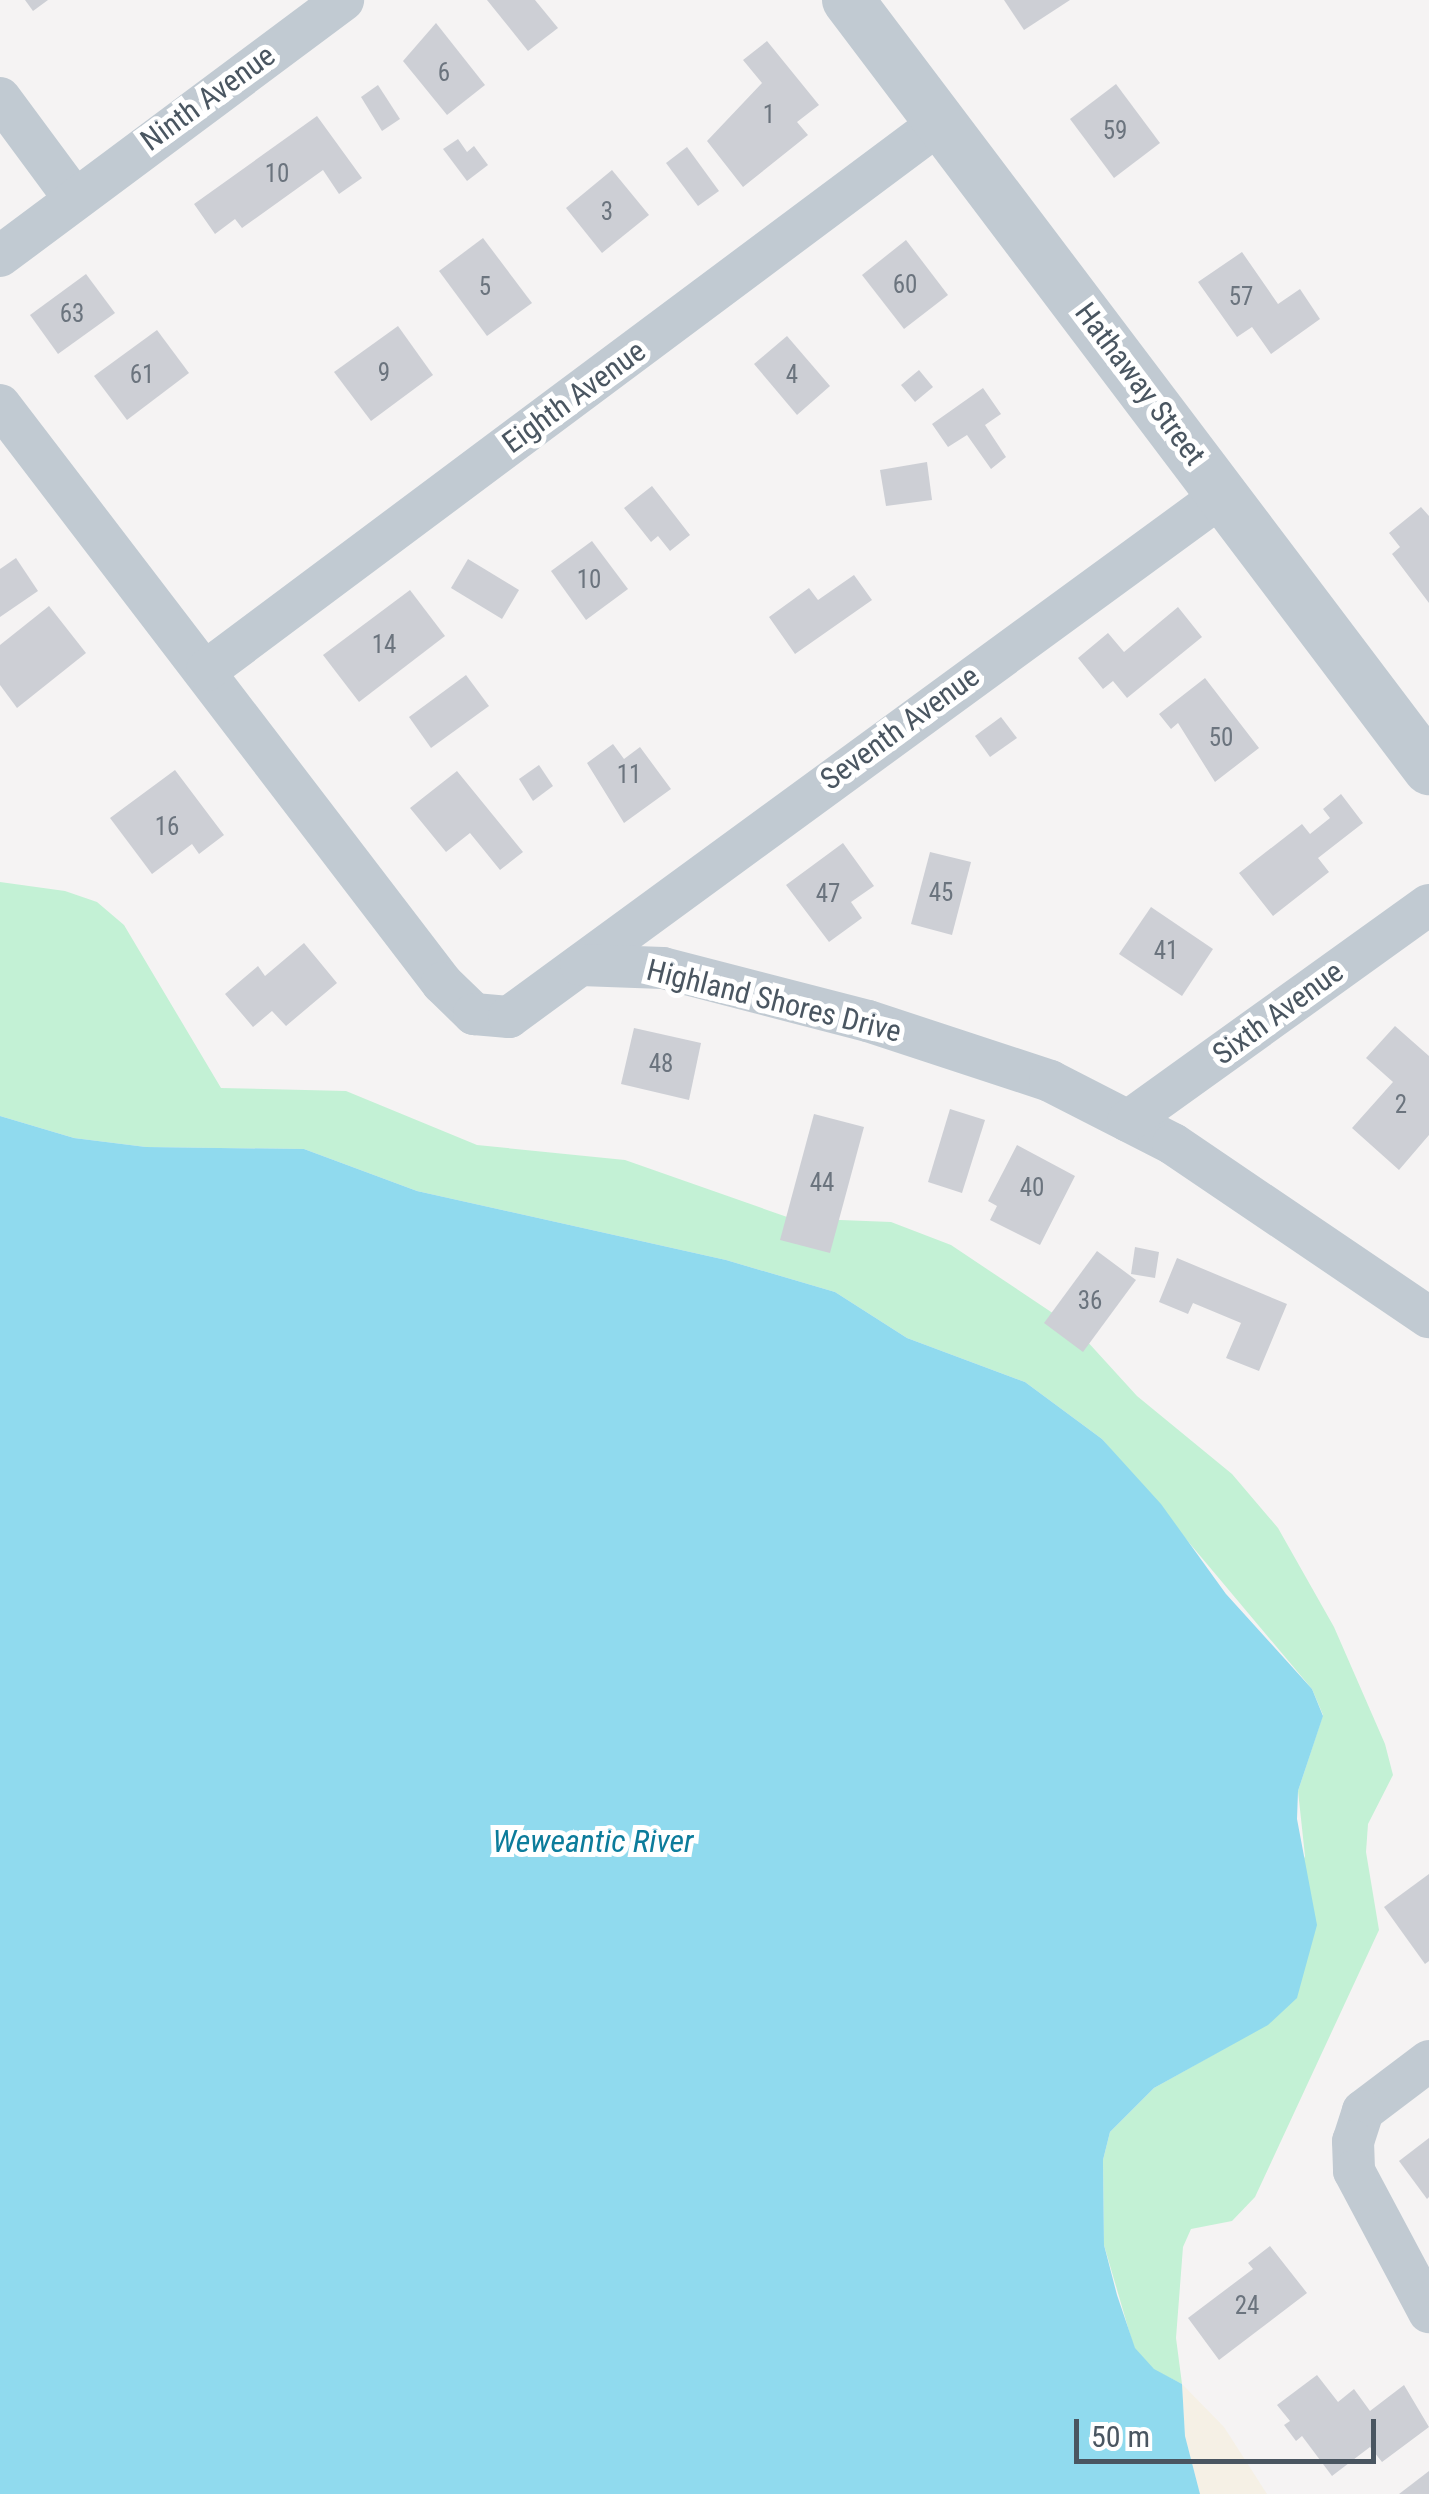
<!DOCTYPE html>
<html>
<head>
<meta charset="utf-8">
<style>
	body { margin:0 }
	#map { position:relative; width:1429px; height:2494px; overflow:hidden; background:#f5f3f3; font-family:"Roboto Condensed",sans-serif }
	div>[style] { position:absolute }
	.green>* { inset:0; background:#c3f1d5 }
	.sand>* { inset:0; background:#f5f0e5 }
	.water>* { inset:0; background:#90daee }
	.building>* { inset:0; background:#cdcfd5 }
	.minor>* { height:42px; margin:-21px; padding:0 21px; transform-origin:21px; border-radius:21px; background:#c1cad2 }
	.tertiary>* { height:52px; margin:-26px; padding:0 26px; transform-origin:26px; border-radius:26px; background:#c1cad2 }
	span { translate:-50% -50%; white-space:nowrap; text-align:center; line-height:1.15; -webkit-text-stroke:10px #fff; paint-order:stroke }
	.number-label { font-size:25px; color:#6b747e }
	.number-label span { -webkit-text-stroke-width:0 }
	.street-label { font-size:30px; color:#4a5661 }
	.water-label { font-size:32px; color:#0c7c9b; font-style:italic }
	.scale { position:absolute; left:1074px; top:2419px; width:302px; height:45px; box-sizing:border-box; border:5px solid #4a5661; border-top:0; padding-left:12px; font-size:30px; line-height:35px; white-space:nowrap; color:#4a5661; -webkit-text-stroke:8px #fff; paint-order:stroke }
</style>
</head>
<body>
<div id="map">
	<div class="green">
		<div style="clip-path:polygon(0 882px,65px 891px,97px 902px,124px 925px,221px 1088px,346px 1091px,477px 1145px,625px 1160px,790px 1218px,891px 1222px,951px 1245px,1075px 1328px,1137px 1396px,1232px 1474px,1278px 1528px,1334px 1627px,1385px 1744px,1393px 1775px,1368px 1824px,1366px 1852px,1379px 1930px,1255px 2197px,1232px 2221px,1191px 2229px,1183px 2247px,1176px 2338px,1182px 2384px,1154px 2370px,1134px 2348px,1104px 2245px,1103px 2160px,1110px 2132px,1154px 2088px,1236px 2042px,1305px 1856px,1298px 1791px,1323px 1715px,1312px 1689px,1102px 1439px,1025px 1382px,907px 1338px,835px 1292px,726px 1260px,417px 1191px,304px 1149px,146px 1147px,74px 1138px,0 1116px)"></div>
	</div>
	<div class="sand">
		<div style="clip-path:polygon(1182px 2384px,1224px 2427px,1267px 2494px,1200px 2494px,1185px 2436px)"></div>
	</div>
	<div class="water">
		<div style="clip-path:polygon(0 1116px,74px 1138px,146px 1147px,304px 1149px,417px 1191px,726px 1260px,835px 1292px,907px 1338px,1025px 1382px,1102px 1439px,1161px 1504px,1226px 1594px,1312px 1689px,1323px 1716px,1298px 1791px,1297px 1819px,1317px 1925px,1297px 1998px,1268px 2025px,1154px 2088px,1110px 2132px,1103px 2160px,1104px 2245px,1117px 2295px,1135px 2348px,1154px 2369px,1182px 2384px,1185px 2436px,1200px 2494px,0 2494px)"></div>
	</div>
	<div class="building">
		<div style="clip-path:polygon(25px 0,48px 0,33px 11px)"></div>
		<div style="clip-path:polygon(487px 0,535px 0,558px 28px,528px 51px)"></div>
		<div style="clip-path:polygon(1004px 0,1070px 0,1024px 30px)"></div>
		<div style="clip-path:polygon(436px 23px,485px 85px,447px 115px,403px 61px)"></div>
		<div style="clip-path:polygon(767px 41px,819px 105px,797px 122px,808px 135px,743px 187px,707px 141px,762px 83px,743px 60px)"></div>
		<div style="clip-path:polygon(1116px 84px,1160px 143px,1114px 178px,1070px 119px)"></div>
		<div style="clip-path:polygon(378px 85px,400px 119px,382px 131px,361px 97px)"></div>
		<div style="clip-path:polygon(317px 116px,362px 178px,339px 194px,323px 170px,242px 228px,235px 219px,215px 234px,194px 204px)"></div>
		<div style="clip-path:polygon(458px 139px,467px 152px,474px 146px,488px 165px,467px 181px,443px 149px)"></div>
		<div style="clip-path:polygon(687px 147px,719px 191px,698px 206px,666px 163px)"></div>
		<div style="clip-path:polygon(612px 170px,649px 215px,602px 253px,566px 208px)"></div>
		<div style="clip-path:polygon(483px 238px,532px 303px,487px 336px,439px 271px)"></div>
		<div style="clip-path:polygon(906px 240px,948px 295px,904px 329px,862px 275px)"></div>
		<div style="clip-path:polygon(1242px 252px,1278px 304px,1300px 289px,1320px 319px,1271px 354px,1252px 327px,1237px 337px,1198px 282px)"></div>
		<div style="clip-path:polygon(86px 274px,115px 313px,58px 354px,30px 315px)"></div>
		<div style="clip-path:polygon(398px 326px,433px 375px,371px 421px,334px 372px)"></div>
		<div style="clip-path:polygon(157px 330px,189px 373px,127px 420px,94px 376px)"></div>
		<div style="clip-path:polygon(787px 336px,830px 386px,797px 415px,754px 364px)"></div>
		<div style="clip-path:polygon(919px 370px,933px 387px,915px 402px,901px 385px)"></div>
		<div style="clip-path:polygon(983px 388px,1001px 414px,985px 425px,1006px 457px,991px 469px,967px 435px,948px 447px,932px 424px)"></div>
		<div style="clip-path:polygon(927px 462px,932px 500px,886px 506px,880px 470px)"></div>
		<div style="clip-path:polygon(652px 486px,690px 535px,670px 551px,658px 536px,651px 542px,624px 508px)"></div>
		<div style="clip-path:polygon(1421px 507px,1429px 516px,1429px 603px,1392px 554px,1400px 547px,1389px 533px)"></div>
		<div style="clip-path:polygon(592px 541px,628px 589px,586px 620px,551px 571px)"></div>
		<div style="clip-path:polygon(16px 558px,38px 591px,0 617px,0 569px)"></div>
		<div style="clip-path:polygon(468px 559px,519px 590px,502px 619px,451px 588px)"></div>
		<div style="clip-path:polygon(854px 575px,872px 600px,795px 654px,769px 617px,809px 588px,818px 600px)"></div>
		<div style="clip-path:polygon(410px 590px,445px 636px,359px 702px,323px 655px)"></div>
		<div style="clip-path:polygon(49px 606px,86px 653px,17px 708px,0 685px,0 645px)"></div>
		<div style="clip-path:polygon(1178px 607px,1202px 637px,1127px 698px,1113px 681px,1103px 689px,1078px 658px,1108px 633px,1124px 652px)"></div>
		<div style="clip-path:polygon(466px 675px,489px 706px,431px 748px,409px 717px)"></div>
		<div style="clip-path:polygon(1205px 678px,1259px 748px,1215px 782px,1178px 723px,1171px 729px,1159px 714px)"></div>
		<div style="clip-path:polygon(1001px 717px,1017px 738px,990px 757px,975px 736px)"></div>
		<div style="clip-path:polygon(613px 744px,624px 759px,640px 747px,671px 789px,624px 823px,587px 763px)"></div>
		<div style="clip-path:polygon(539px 765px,553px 786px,533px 801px,519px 779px)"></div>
		<div style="clip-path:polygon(175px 770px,224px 835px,199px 854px,192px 844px,152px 874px,110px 818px)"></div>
		<div style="clip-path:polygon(457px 771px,523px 852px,500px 870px,470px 833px,446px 852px,410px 808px)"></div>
		<div style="clip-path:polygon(1341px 794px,1363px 823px,1318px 858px,1329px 872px,1273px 916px,1239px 873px,1302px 824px,1310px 834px,1330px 818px,1323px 809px)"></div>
		<div style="clip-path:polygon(843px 843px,874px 886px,851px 902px,862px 918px,829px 942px,786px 885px)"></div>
		<div style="clip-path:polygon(930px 852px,971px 862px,952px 935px,911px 924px)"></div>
		<div style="clip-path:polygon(1151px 907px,1213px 949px,1182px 996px,1119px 954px)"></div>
		<div style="clip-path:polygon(304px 943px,337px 983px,286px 1026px,272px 1011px,253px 1027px,225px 994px,258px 966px,265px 976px)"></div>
		<div style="clip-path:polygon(1395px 1026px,1429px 1056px,1429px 1135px,1399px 1170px,1352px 1128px,1393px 1082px,1366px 1058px)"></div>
		<div style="clip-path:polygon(634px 1028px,701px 1043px,689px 1100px,621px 1084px)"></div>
		<div style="clip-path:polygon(950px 1109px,985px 1120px,962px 1193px,928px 1182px)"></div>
		<div style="clip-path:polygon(814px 1114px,864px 1127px,830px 1253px,780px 1240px)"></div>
		<div style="clip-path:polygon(1017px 1145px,1075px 1176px,1040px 1245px,990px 1220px,997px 1206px,988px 1201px)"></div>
		<div style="clip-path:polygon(1135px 1247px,1159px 1252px,1155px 1278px,1131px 1274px)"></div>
		<div style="clip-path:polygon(1097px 1251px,1136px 1280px,1083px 1352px,1044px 1323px)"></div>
		<div style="clip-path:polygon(1177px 1258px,1287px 1304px,1259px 1371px,1226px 1358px,1241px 1323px,1193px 1303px,1188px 1314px,1159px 1302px)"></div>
		<div style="clip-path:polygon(1429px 1874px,1429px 1961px,1425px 1964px,1384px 1907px)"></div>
		<div style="clip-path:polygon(1429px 2138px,1429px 2197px,1427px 2199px,1399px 2161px)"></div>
		<div style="clip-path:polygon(1270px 2246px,1307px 2293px,1219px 2360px,1188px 2318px,1253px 2269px,1248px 2263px)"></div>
		<div style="clip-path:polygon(1317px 2375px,1338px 2402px,1354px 2389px,1370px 2411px,1404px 2385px,1429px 2427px,1382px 2462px,1370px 2447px,1332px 2476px,1302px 2436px,1296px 2441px,1284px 2425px,1290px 2421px,1277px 2405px)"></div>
		<div style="clip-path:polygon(1429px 2471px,1429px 2494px,1399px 2494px)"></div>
	</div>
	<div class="minor">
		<div style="left:0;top:98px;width:124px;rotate:53.5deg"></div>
		<div style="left:0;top:256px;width:428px;rotate:-36.7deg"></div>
		<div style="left:0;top:405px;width:728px;rotate:52.59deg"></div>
		<div style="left:442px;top:983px;width:45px;rotate:44.1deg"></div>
		<div style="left:474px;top:1014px;width:35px;rotate:5deg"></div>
		<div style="left:509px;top:1017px;width:884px;rotate:-36.17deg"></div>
		<div style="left:207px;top:670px;width:916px;rotate:-36.74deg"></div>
		<div style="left:581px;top:965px;width:82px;rotate:2.1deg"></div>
		<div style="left:663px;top:968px;width:212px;rotate:14.5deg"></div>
		<div style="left:868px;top:1021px;width:192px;rotate:18.2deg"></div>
		<div style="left:1050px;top:1081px;width:138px;rotate:27.1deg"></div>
		<div style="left:1173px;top:1144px;width:309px;rotate:34.1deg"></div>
		<div style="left:1128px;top:1121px;width:370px;rotate:-35.7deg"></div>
		<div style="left:1429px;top:2061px;width:83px;rotate:142.9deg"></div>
		<div style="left:1363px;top:2111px;width:32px;rotate:108deg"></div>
		<div style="left:1353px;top:2141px;width:30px;rotate:88deg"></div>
		<div style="left:1354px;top:2171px;width:160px;rotate:62deg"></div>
	</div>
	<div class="tertiary">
		<div style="left:848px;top:0;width:964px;rotate:52.93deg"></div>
	</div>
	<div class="number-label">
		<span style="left:444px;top:73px">6</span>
		<span style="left:769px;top:115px">1</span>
		<span style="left:1115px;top:131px">59</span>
		<span style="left:277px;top:174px">10</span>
		<span style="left:607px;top:212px">3</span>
		<span style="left:905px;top:285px">60</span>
		<span style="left:485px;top:287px">5</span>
		<span style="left:1241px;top:297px">57</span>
		<span style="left:72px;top:314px">63</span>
		<span style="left:384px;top:373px">9</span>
		<span style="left:142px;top:375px">61</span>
		<span style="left:792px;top:375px">4</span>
		<span style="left:589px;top:580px">10</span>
		<span style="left:384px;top:645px">14</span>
		<span style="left:1221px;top:738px">50</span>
		<span style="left:629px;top:775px">11</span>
		<span style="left:167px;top:827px">16</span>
		<span style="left:941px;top:893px">45</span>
		<span style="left:828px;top:894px">47</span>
		<span style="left:1166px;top:951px">41</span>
		<span style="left:661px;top:1064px">48</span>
		<span style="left:1401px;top:1105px">2</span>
		<span style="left:822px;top:1183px">44</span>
		<span style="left:1032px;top:1188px">40</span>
		<span style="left:1090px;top:1301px">36</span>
		<span style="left:1247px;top:2306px">24</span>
	</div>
	<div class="street-label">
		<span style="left:208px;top:98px;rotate:-36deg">Ninth Avenue</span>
		<span style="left:1140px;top:384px;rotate:53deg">Hathaway Street</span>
		<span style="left:574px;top:397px;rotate:-36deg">Eighth Avenue</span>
		<span style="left:900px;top:728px;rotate:-36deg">Seventh Avenue</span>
		<span style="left:774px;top:1001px;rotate:14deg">Highland Shores Drive</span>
		<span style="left:1278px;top:1013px;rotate:-36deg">Sixth Avenue</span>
	</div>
	<div class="water-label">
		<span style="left:593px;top:1841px">Weweantic River</span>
	</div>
	<div class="scale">50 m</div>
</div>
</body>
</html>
